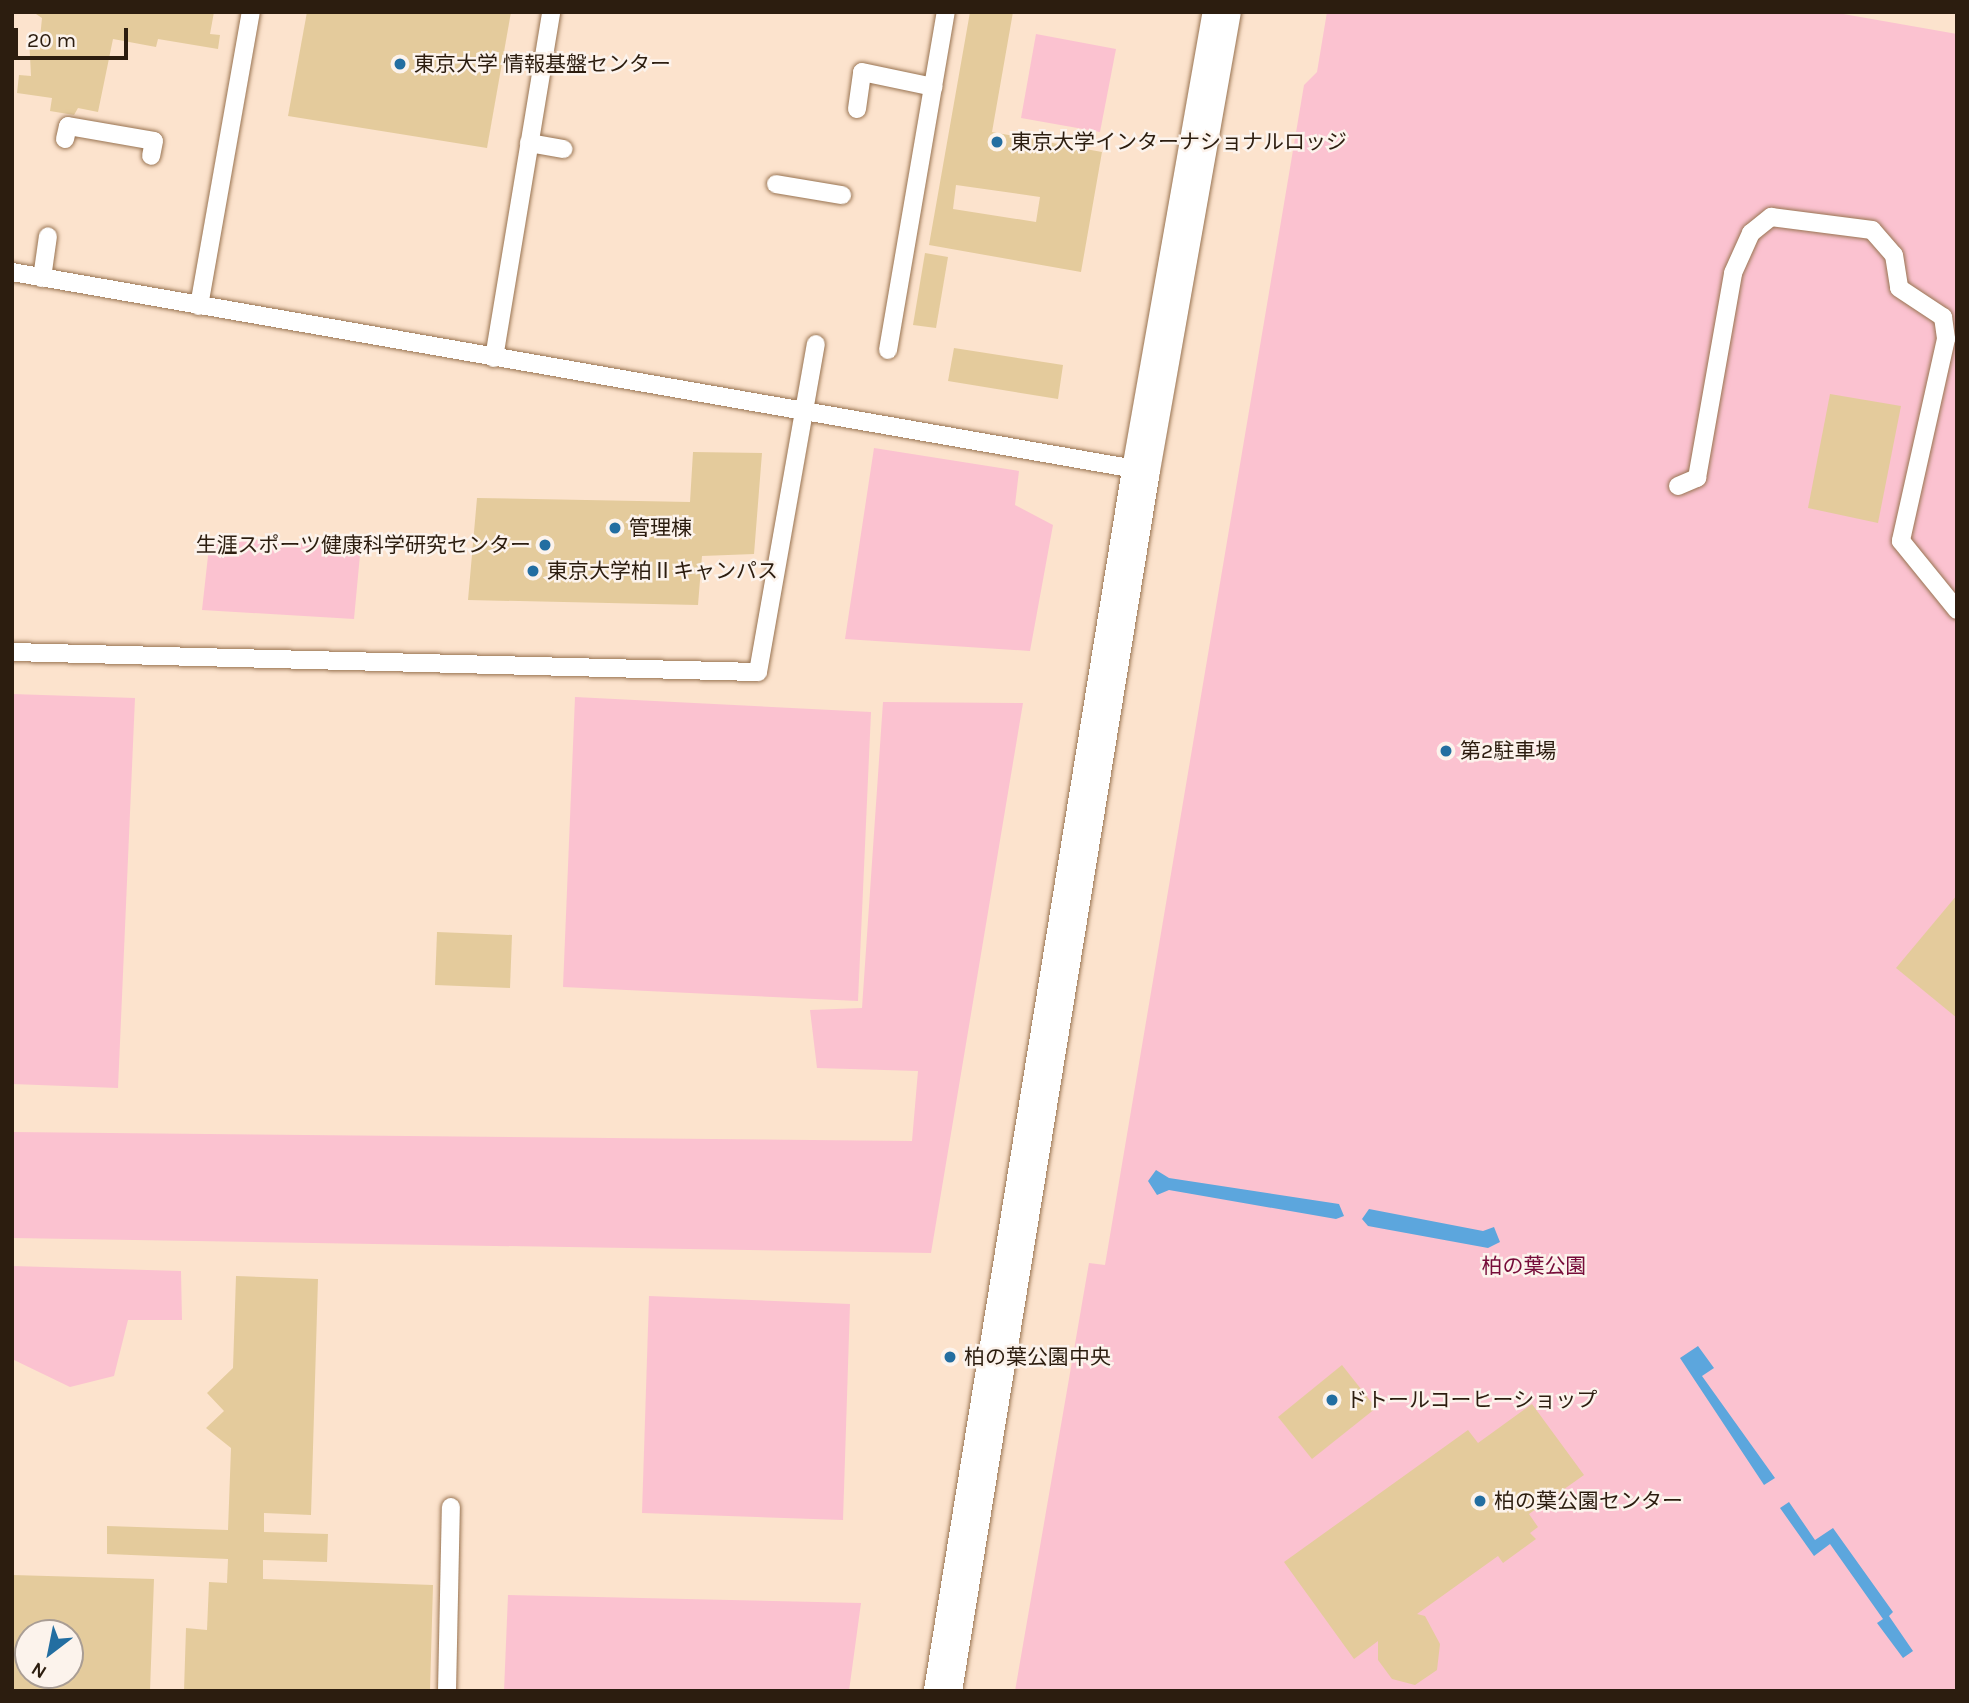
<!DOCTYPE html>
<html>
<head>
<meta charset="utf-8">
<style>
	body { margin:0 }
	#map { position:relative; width:1969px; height:1703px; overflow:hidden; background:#fce3cd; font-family:Karla,"Noto Sans JP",sans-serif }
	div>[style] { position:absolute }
	.green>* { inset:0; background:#fbc2d0 }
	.water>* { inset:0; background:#5ca6dd }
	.building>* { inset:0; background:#e4cb9c }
	.roads { filter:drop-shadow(0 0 2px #987351) drop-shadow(0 0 2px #987351) }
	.lane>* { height:18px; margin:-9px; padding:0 9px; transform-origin:9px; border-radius:9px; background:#fff }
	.secondary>* { height:38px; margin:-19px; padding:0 19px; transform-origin:19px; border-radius:19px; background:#fff }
	.dots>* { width:19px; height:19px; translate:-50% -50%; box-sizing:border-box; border:4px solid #fcf3ec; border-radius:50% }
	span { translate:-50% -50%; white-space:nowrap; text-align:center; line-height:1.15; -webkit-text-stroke:5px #fcf3ec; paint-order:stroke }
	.poi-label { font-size:21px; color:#2c1d0f }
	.left { translate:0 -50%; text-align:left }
	.right { translate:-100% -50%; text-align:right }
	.park-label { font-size:21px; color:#760c39 }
	.frame { position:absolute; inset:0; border:14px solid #2c1d0f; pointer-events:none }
	.north { position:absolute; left:14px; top:1619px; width:70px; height:70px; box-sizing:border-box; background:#fcf3ec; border:2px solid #a99d94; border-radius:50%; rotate:212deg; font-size:19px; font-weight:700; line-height:28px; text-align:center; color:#2c1d0f }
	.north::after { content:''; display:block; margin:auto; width:24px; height:32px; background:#236ea1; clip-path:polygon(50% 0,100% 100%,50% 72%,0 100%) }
	.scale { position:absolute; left:14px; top:28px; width:114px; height:32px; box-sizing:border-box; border:4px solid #2c1d0f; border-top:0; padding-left:9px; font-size:21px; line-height:24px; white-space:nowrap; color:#2c1d0f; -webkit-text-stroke:5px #fcf3ec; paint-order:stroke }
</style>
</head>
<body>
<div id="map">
	<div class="green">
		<div style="clip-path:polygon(1327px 12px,1832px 12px,1957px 34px,1957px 1691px,1015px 1691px,1089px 1263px,1105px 1265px,1304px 85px,1317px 72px)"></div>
		<div style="clip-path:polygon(1036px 34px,1116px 49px,1100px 132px,1021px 118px)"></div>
		<div style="clip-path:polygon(874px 448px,1019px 471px,1015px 505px,1053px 525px,1030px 651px,845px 639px)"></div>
		<div style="clip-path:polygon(210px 538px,361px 544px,354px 619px,202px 610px)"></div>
		<div style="clip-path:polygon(12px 694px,135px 698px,118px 1088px,12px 1084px)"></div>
		<div style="clip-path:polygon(575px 697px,871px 712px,858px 1001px,563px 987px)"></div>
		<div style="clip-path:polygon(883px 702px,1023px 703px,931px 1253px,12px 1238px,12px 1132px,912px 1141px,918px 1071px,817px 1068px,810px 1010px,862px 1008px)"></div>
		<div style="clip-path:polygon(12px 1266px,181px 1271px,182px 1320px,128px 1320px,114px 1376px,70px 1387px,12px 1359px)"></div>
		<div style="clip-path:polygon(649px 1296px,850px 1304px,843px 1520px,642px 1513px)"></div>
		<div style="clip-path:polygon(508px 1595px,861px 1603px,849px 1691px,504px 1691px)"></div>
	</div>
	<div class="water">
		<div style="clip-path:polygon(1156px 1170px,1169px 1178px,1339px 1204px,1344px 1216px,1336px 1219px,1169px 1190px,1157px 1195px,1148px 1181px)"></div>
		<div style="clip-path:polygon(1369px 1209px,1483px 1231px,1494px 1227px,1500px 1242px,1488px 1248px,1368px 1226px,1362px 1219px)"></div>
		<div style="clip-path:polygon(1698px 1346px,1714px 1368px,1702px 1376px,1775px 1478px,1764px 1485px,1680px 1358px)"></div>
		<div style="clip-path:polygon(1789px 1502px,1815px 1540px,1833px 1528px,1893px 1612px,1889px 1616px,1913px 1651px,1903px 1658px,1877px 1623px,1883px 1619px,1830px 1544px,1814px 1556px,1780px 1508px)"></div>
	</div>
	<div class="building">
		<div style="clip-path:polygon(33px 12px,214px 12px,210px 34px,220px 35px,218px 49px,158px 39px,156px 47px,113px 39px,98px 112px,78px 108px,74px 115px,50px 111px,52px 98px,17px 93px,19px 75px,31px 76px,29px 37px,40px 38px,42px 18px)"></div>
		<div style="clip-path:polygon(307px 12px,511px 12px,487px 148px,288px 116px)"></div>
		<div style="clip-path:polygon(evenodd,970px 12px,1013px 12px,992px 132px,1102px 152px,1081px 272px,929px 245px,970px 12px,956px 185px,1040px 197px,1036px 222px,953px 209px,956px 185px)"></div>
		<div style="clip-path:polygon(925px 253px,948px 257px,936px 328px,913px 325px)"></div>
		<div style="clip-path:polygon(954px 348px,1063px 365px,1058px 399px,948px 381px)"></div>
		<div style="clip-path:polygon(1830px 394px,1901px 406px,1878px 523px,1808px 508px)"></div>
		<div style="clip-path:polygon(693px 452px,762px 453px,754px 554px,702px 556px,698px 605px,468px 600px,477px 498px,690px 502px)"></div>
		<div style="clip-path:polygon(1957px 895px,1957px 1018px,1896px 968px)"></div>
		<div style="clip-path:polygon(437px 932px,512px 935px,510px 988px,435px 985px)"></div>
		<div style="clip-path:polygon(236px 1276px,318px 1279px,311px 1515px,264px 1513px,264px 1532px,328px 1534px,327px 1562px,263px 1560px,263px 1579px,433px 1585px,430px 1691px,184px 1691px,186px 1628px,207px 1630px,209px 1582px,227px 1583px,228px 1559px,107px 1554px,107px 1526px,228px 1530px,231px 1448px,206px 1428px,224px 1411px,207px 1393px,233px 1368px)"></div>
		<div style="clip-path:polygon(1342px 1365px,1376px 1408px,1312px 1459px,1278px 1417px)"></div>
		<div style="clip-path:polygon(1532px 1404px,1584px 1475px,1529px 1514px,1538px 1527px,1530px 1533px,1536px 1539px,1503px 1563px,1498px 1556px,1417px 1614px,1425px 1616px,1440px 1644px,1437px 1670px,1415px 1685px,1392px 1679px,1378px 1660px,1378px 1641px,1354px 1659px,1284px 1562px,1468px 1430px,1478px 1443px)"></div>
		<div style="clip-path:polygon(evenodd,12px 1575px,154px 1579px,150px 1691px,12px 1691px,12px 1575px,28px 1633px,70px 1633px,70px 1675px,28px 1675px,28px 1633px)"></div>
	</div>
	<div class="roads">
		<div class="lane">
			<div style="left:857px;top:109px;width:37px;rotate:-82deg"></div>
			<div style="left:862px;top:72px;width:73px;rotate:11.9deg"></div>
			<div style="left:65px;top:139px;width:13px;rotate:-77deg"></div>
			<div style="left:68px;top:126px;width:87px;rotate:9.9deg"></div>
			<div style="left:154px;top:141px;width:15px;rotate:101deg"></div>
			<div style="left:529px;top:143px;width:35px;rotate:10deg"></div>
			<div style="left:776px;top:184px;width:67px;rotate:9.5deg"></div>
			<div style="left:12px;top:272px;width:1146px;rotate:9.95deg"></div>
			<div style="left:42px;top:278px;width:42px;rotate:-81.9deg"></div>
			<div style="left:199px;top:306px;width:299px;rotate:-80deg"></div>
			<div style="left:888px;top:350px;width:343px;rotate:-80.3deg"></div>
			<div style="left:494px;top:358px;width:351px;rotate:-80.6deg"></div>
			<div style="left:1678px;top:486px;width:21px;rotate:-23deg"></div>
			<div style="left:1697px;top:478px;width:208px;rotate:-80deg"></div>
			<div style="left:1733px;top:273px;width:44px;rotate:-65.8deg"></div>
			<div style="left:1751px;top:233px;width:26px;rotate:-39deg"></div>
			<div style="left:1771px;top:217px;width:102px;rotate:7.3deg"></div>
			<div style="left:1872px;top:230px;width:33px;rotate:49deg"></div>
			<div style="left:1894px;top:255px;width:33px;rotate:81deg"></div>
			<div style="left:1899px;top:288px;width:53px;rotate:33.4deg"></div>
			<div style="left:1943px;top:317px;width:22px;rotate:82deg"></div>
			<div style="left:1946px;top:339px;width:207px;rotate:102.6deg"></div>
			<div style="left:1901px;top:541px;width:89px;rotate:50.9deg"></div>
			<div style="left:12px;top:652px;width:746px;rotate:1.54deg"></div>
			<div style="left:758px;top:672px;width:333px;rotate:-80deg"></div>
			<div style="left:447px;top:1691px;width:184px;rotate:-88.8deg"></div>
		</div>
		<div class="secondary">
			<div style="left:943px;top:1691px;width:1237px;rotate:-80.79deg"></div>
			<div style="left:1141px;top:470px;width:465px;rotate:-80deg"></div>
		</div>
	</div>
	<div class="dots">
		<div style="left:400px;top:64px;background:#236ea1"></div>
		<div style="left:997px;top:142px;background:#236ea1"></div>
		<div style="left:615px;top:528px;background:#236ea1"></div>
		<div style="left:545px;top:545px;background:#236ea1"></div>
		<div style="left:533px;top:571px;background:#236ea1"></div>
		<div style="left:1446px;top:751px;background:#236ea1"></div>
		<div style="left:950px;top:1357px;background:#236ea1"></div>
		<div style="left:1332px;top:1400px;background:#236ea1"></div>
		<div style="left:1480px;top:1501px;background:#236ea1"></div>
	</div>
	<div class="poi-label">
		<span class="left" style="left:414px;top:64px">東京大学 情報基盤センター</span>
		<span class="left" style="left:1011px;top:142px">東京大学インターナショナルロッジ</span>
		<span class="left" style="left:629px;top:528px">管理棟</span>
		<span class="right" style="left:531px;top:545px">生涯スポーツ健康科学研究センター</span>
		<span class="left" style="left:547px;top:571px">東京大学柏Ⅱキャンパス</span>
		<span class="left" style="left:1460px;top:751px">第2駐車場</span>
		<span class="left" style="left:964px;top:1357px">柏の葉公園中央</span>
		<span class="left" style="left:1346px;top:1400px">ドトールコーヒーショップ</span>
		<span class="left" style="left:1494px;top:1501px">柏の葉公園センター</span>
	</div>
	<div class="park-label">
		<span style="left:1534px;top:1266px">柏の葉公園</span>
	</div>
	<div class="frame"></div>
	<div class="north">N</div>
	<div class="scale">20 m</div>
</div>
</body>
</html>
